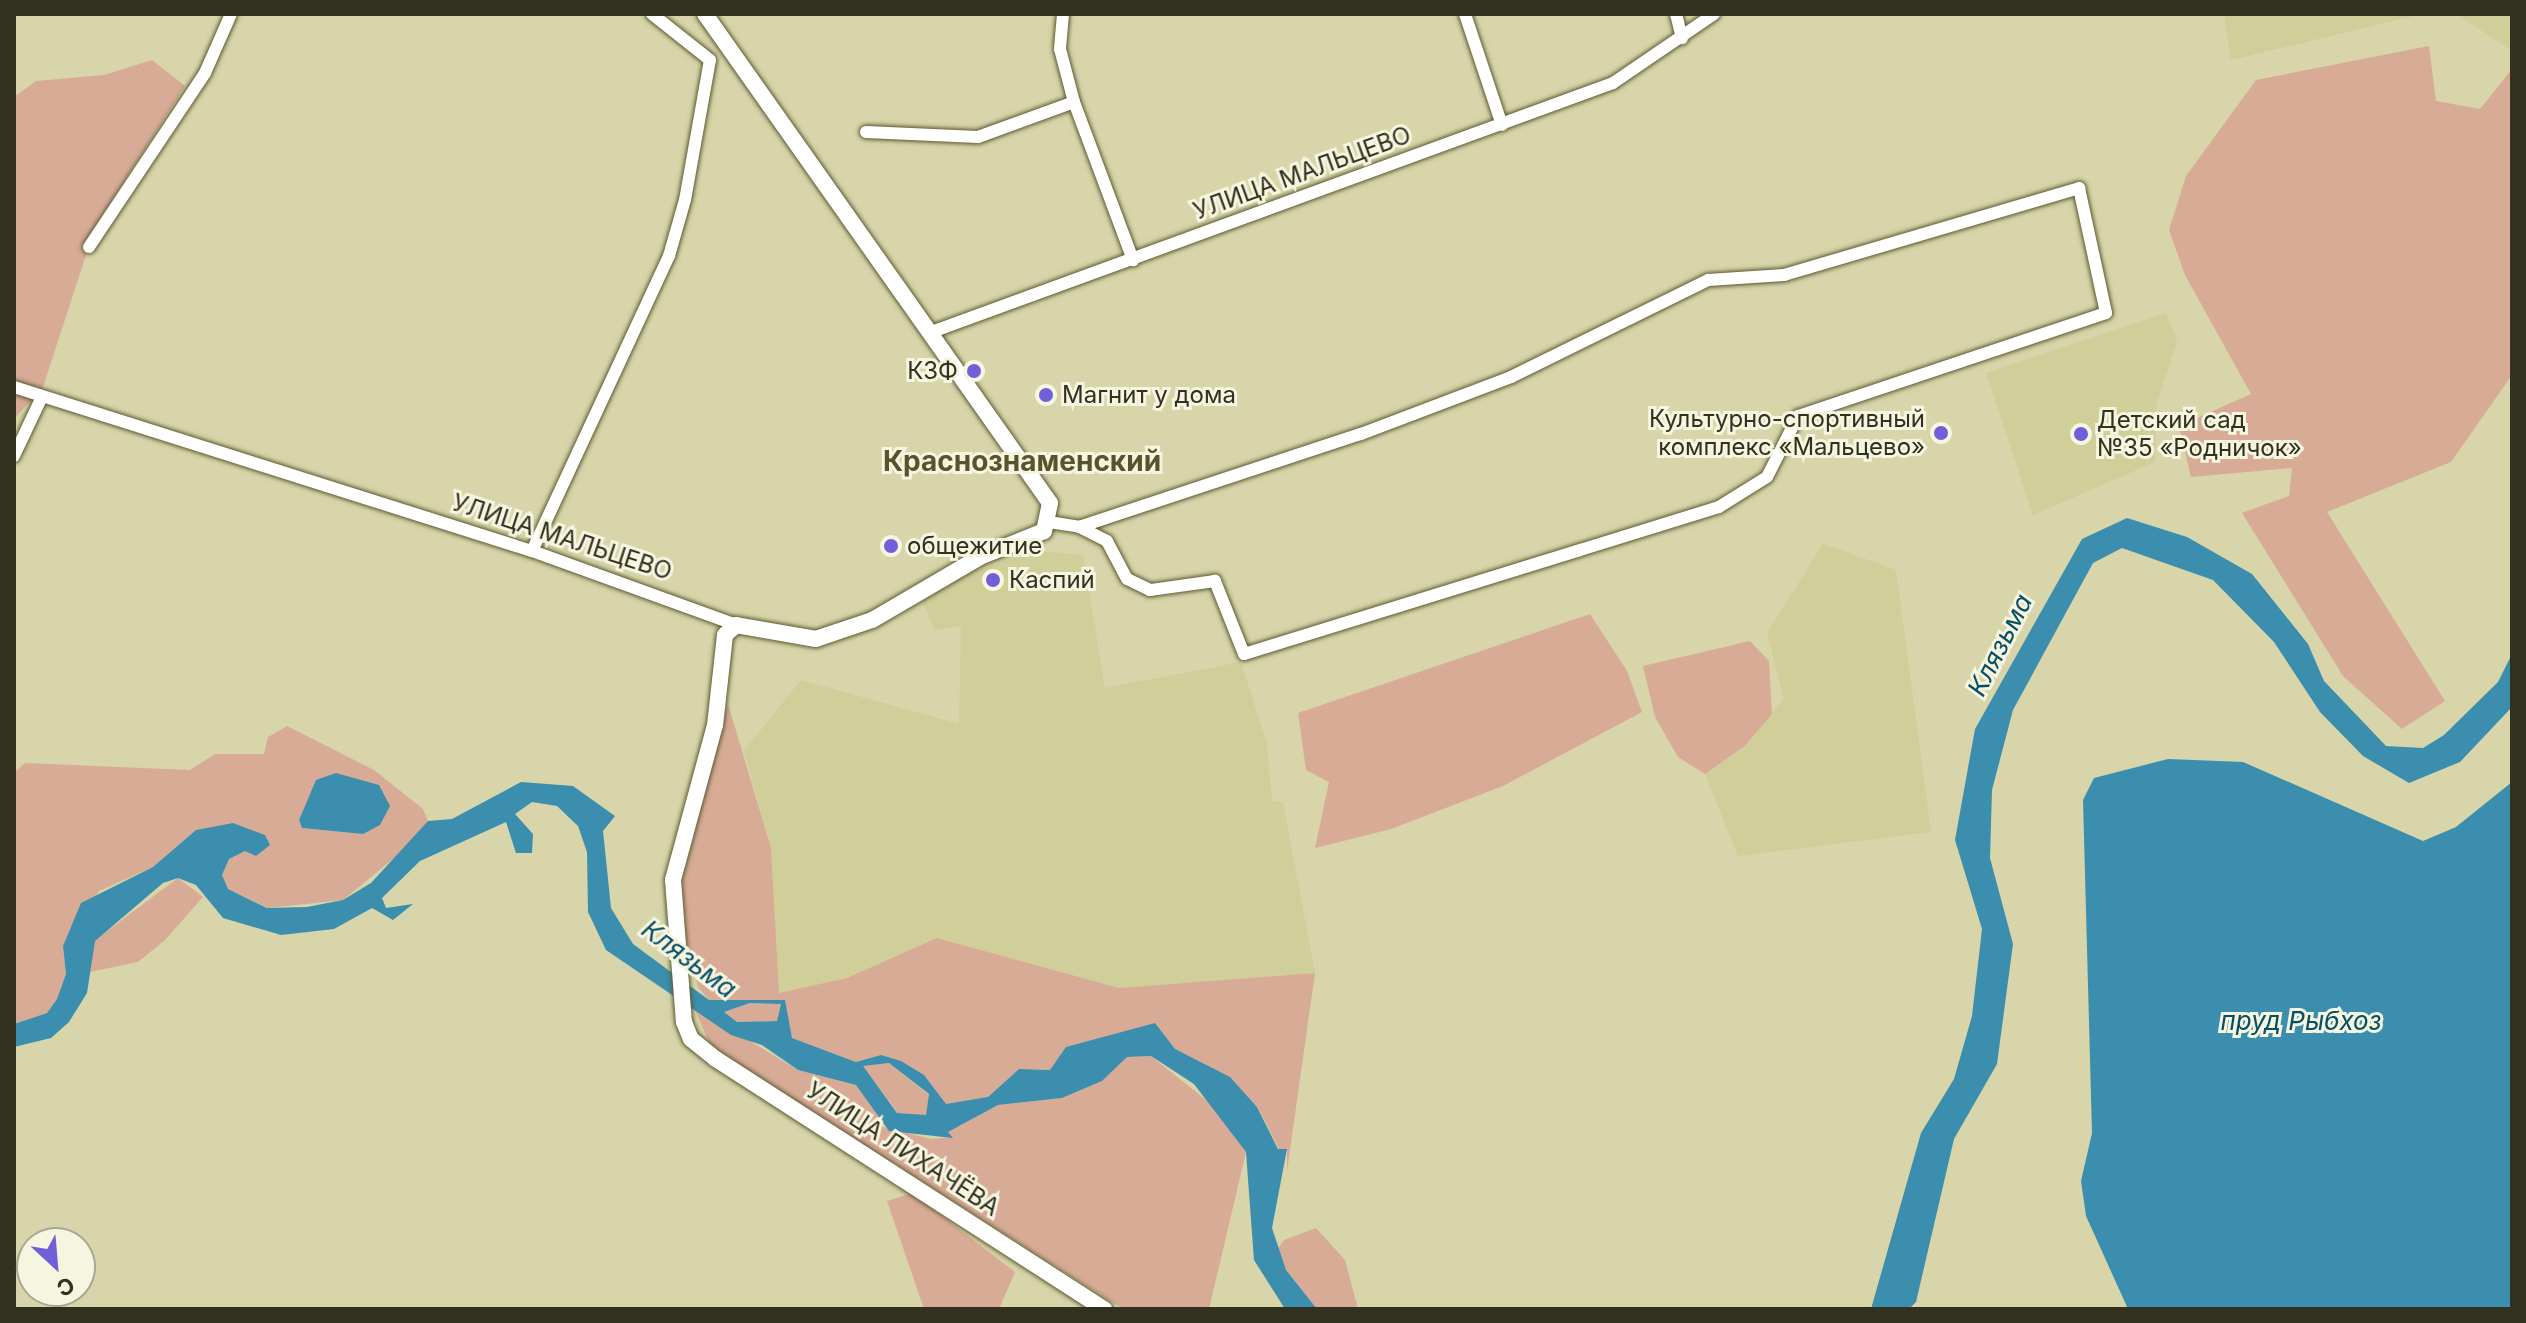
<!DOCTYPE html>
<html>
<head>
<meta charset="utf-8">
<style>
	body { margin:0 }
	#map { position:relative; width:2526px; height:1323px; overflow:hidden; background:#d7d5a9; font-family:Inter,sans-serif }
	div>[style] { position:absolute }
	.built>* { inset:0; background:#d0ce99 }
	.green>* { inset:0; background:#d8ab96 }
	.water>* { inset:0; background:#3b8ead }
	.roads { filter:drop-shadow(0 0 2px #5c5931) drop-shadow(0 0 2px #5c5931) }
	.street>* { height:12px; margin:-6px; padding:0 6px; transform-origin:6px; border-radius:6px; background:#fff }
	.secondary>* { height:16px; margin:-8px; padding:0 8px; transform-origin:8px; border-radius:8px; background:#fff }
	.dots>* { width:22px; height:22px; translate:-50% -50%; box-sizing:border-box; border:4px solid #f6f5df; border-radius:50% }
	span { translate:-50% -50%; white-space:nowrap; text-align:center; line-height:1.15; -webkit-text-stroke:6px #f6f5df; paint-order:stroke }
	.street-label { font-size:24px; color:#323120 }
	.poi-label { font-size:24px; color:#323120 }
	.right { translate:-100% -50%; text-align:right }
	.left { translate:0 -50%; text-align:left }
	.water-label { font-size:26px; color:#064f65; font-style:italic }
	.quarter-label { font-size:28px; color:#56542c; font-weight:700 }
	.frame { position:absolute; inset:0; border:16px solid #323120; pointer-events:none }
	.north { position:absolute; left:16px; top:1227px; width:80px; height:80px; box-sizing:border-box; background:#f6f5df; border:2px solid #a8a793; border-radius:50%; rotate:154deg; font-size:22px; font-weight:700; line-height:32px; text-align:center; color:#323120 }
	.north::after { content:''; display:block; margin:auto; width:28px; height:36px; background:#715fd9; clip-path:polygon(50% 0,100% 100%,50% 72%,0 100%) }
</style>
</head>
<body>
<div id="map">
	<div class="built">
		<div style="clip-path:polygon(2224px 14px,2422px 14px,2231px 60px)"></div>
		<div style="clip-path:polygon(2457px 14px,2512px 14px,2512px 51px)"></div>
		<div style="clip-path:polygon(2166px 313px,2177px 341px,2156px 405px,2155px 462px,2033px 515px,1986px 373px)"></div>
		<div style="clip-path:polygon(1823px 544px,1896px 570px,1931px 832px,1738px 856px,1705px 774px,1746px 746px,1784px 699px,1767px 633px)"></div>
		<div style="clip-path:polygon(1038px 551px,1083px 555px,1105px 688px,1241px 662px,1267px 744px,1272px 801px,1283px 802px,1315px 973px,1119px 988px,937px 938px,847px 978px,778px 993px,771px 848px,744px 751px,801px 680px,959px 724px,961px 626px,934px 630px,923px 601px,963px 575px)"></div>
	</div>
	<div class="green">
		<div style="clip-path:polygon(2429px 46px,2436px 101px,2480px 109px,2512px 69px,2512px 375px,2451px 462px,2327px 512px,2445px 701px,2402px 729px,2343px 676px,2242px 513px,2289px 496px,2292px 468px,2191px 477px,2179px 426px,2251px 394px,2185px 275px,2169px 230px,2186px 176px,2256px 80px)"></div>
		<div style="clip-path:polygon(152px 60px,185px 86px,82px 247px,87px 252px,43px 387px,14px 419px,14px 97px,36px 81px,104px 75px)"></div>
		<div style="clip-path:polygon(1590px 614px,1627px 671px,1642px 712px,1503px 786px,1391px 829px,1315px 848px,1329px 782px,1306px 770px,1298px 713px)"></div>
		<div style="clip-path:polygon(1750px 641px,1769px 661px,1772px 714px,1745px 746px,1705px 774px,1678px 757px,1655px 717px,1643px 666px)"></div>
		<div style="clip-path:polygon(728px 704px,771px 848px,779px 993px,847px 978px,937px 938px,1119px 988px,1315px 973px,1287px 1171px,1287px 1150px,1279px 1149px,1257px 1106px,1175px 1049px,1154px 1023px,1050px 1070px,1019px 1069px,988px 1097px,946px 1105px,924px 1075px,881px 1055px,856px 1062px,792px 1038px,784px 1000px,709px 1000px,698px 987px,686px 939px,682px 880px)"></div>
		<div style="clip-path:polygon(evenodd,287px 726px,374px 770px,423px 809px,428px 821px,410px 845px,343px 900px,268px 908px,228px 889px,222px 875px,229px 858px,245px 851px,233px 824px,196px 830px,153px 867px,99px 891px,63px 946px,66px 974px,57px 999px,47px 1013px,14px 1024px,14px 773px,25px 763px,190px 770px,215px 754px,264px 754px,268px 737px,287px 726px,317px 789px,363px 834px,302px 828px,299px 820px,317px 789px)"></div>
		<div style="clip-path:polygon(178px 878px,203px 897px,165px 940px,138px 962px,85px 973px,95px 940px)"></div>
		<div style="clip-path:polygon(750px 1003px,781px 1004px,777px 1021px,737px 1022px,724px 1012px)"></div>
		<div style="clip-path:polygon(694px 1007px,798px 1070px,856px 1085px,878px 1112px,879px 1126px,931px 1139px,952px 1137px,948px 1132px,998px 1105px,1062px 1098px,1102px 1081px,1126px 1057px,1151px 1056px,1220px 1111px,1246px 1152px,1209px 1309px,1123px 1309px,711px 1047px)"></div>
		<div style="clip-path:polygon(889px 1063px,929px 1095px,926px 1116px,898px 1113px,862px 1066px)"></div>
		<div style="clip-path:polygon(912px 1193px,1015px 1272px,999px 1309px,924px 1309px,887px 1201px)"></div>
		<div style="clip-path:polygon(1316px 1228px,1345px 1260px,1358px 1309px,1317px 1309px,1286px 1270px,1277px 1250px,1284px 1240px)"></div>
	</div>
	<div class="water">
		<div style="clip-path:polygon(2127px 518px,2187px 537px,2252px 574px,2308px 644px,2324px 681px,2386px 746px,2423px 748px,2444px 735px,2498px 682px,2512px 654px,2512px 707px,2460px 762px,2409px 783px,2363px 756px,2320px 712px,2274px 642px,2213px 580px,2122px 548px,2093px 563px,2013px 710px,1992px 790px,1990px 858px,2013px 944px,1997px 1064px,1954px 1139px,1916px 1302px,1909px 1309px,1871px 1309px,1921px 1133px,1954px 1079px,1972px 1016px,1982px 929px,1955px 840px,1975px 729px,2082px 539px)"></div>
		<div style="clip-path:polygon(2168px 759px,2243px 762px,2423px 841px,2456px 827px,2512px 782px,2512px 1309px,2128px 1309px,2086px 1216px,2081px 1181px,2092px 1133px,2083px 800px,2094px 778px)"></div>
		<div style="clip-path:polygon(336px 773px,379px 785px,390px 806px,380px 825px,363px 834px,302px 828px,299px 820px,316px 780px)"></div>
		<div style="clip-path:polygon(evenodd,521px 782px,573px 786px,615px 816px,603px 831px,611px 908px,633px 944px,709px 1000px,785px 1000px,792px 1038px,856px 1062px,881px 1055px,901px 1061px,924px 1075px,946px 1104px,988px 1097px,1019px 1069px,1050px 1070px,1066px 1047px,1155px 1023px,1175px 1049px,1230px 1077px,1257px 1107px,1278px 1149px,1287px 1149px,1272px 1228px,1286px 1270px,1317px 1309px,1285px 1309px,1254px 1260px,1246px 1152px,1194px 1084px,1151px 1056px,1127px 1057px,1102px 1081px,1062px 1098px,998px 1105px,948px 1132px,953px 1138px,889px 1131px,856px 1085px,798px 1070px,762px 1045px,731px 1035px,606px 950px,588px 912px,587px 852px,578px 826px,557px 806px,532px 802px,515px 814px,533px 834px,532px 853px,516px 853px,506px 822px,420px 861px,382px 898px,386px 908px,413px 904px,393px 920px,372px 908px,334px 929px,281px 935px,223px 918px,196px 885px,178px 878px,163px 883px,95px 941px,87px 993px,69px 1022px,51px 1038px,14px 1047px,14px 1024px,47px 1013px,57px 999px,66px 974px,63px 946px,81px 903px,153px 867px,196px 830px,233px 823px,265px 835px,270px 845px,256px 856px,245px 851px,229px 859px,222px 875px,228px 889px,267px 908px,307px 907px,343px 900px,371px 883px,428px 821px,452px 819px,521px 782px,750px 1003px,781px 1004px,777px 1021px,737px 1022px,724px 1012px,750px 1003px,521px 782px,889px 1063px,929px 1094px,926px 1115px,897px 1113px,863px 1066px,889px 1063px)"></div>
	</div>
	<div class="roads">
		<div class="street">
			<div style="left:1063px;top:14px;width:35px;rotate:95deg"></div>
			<div style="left:1060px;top:49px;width:55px;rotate:75.2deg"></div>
			<div style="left:1074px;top:102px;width:169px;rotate:69.5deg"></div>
			<div style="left:1465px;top:14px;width:117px;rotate:71.6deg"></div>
			<div style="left:1676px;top:14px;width:25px;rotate:76deg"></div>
			<div style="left:866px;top:132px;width:112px;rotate:2.6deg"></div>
			<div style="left:978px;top:137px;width:102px;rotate:-20deg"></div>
			<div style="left:89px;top:247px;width:209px;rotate:-56.3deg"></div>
			<div style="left:205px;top:73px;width:64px;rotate:-66.2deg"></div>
			<div style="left:929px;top:333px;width:728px;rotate:-20.08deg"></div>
			<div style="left:1613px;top:83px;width:122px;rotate:-34.3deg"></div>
			<div style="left:14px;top:387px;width:543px;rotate:17.57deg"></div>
			<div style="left:532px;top:551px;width:217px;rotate:19.9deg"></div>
			<div style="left:14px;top:456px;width:63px;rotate:-64.7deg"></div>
			<div style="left:1049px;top:522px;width:30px;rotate:9deg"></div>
			<div style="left:1079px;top:527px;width:297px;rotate:-18.3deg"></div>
			<div style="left:1361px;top:434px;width:160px;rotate:-20.8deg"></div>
			<div style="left:1511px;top:377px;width:220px;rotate:-26.2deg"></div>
			<div style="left:1708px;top:280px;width:76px;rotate:-3.8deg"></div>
			<div style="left:1784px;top:275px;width:308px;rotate:-16.4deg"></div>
			<div style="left:2079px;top:188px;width:128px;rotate:77.8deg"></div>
			<div style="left:2106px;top:313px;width:325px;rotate:161.5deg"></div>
			<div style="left:1798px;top:416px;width:68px;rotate:116.9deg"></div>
			<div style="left:1767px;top:477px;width:57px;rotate:148deg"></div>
			<div style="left:1719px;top:507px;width:497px;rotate:162.8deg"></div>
			<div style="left:1244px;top:654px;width:79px;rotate:-111.7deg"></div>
			<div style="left:1215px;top:581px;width:66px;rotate:172.1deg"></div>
			<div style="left:1150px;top:590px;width:25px;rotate:-154deg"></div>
			<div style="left:1127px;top:579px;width:43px;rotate:-117.8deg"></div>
			<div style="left:1107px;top:541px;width:31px;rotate:-153deg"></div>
			<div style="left:532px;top:551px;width:325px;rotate:-65.1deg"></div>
			<div style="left:669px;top:256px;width:58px;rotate:-74.1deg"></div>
			<div style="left:685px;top:200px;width:142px;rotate:-79.9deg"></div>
			<div style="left:710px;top:60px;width:74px;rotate:-141.6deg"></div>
		</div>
		<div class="secondary">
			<div style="left:705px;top:14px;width:598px;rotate:54.8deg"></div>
			<div style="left:1050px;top:503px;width:29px;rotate:102deg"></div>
			<div style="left:1044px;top:531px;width:69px;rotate:157.9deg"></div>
			<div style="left:980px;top:557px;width:125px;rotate:149.7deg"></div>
			<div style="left:872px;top:620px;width:59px;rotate:161.3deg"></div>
			<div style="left:816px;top:639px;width:81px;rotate:-170.1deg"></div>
			<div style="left:736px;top:625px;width:15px;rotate:138deg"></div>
			<div style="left:725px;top:635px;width:91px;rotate:96.3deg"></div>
			<div style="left:715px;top:725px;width:161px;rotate:105.2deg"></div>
			<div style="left:673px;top:880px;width:142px;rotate:85.6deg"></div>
			<div style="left:684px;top:1022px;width:18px;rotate:68deg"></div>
			<div style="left:691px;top:1039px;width:32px;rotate:39deg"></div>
			<div style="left:716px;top:1059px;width:462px;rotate:32.8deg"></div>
		</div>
	</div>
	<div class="dots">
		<div style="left:974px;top:371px;background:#715fd9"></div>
		<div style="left:1046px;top:395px;background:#715fd9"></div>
		<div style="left:1941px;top:433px;background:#715fd9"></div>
		<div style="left:2081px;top:434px;background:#715fd9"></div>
		<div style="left:891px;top:546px;background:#715fd9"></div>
		<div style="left:993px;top:580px;background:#715fd9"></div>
	</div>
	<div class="street-label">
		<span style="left:1302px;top:173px;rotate:-20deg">УЛИЦА МАЛЬЦЕВО</span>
		<span style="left:562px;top:537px;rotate:18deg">УЛИЦА МАЛЬЦЕВО</span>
		<span style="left:903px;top:1149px;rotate:33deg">УЛИЦА ЛИХАЧЁВА</span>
	</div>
	<div class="poi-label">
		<span class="right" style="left:958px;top:371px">КЗФ</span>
		<span class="left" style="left:1062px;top:395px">Магнит у дома</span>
		<span class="right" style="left:1925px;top:433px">Культурно-спортивный<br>комплекс «Мальцево»</span>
		<span class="left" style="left:2097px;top:434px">Детский сад<br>№35 «Родничок»</span>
		<span class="left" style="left:907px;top:546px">общежитие</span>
		<span class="left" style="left:1009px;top:580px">Каспий</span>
	</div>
	<div class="water-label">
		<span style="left:2000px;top:645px;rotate:-63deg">Клязьма</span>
		<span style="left:689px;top:959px;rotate:37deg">Клязьма</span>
		<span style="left:2301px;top:1021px">пруд Рыбхоз</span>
	</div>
	<div class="quarter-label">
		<span style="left:1022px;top:461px">Краснознаменский</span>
	</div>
	<div class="frame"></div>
	<div class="north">С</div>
</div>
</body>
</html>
